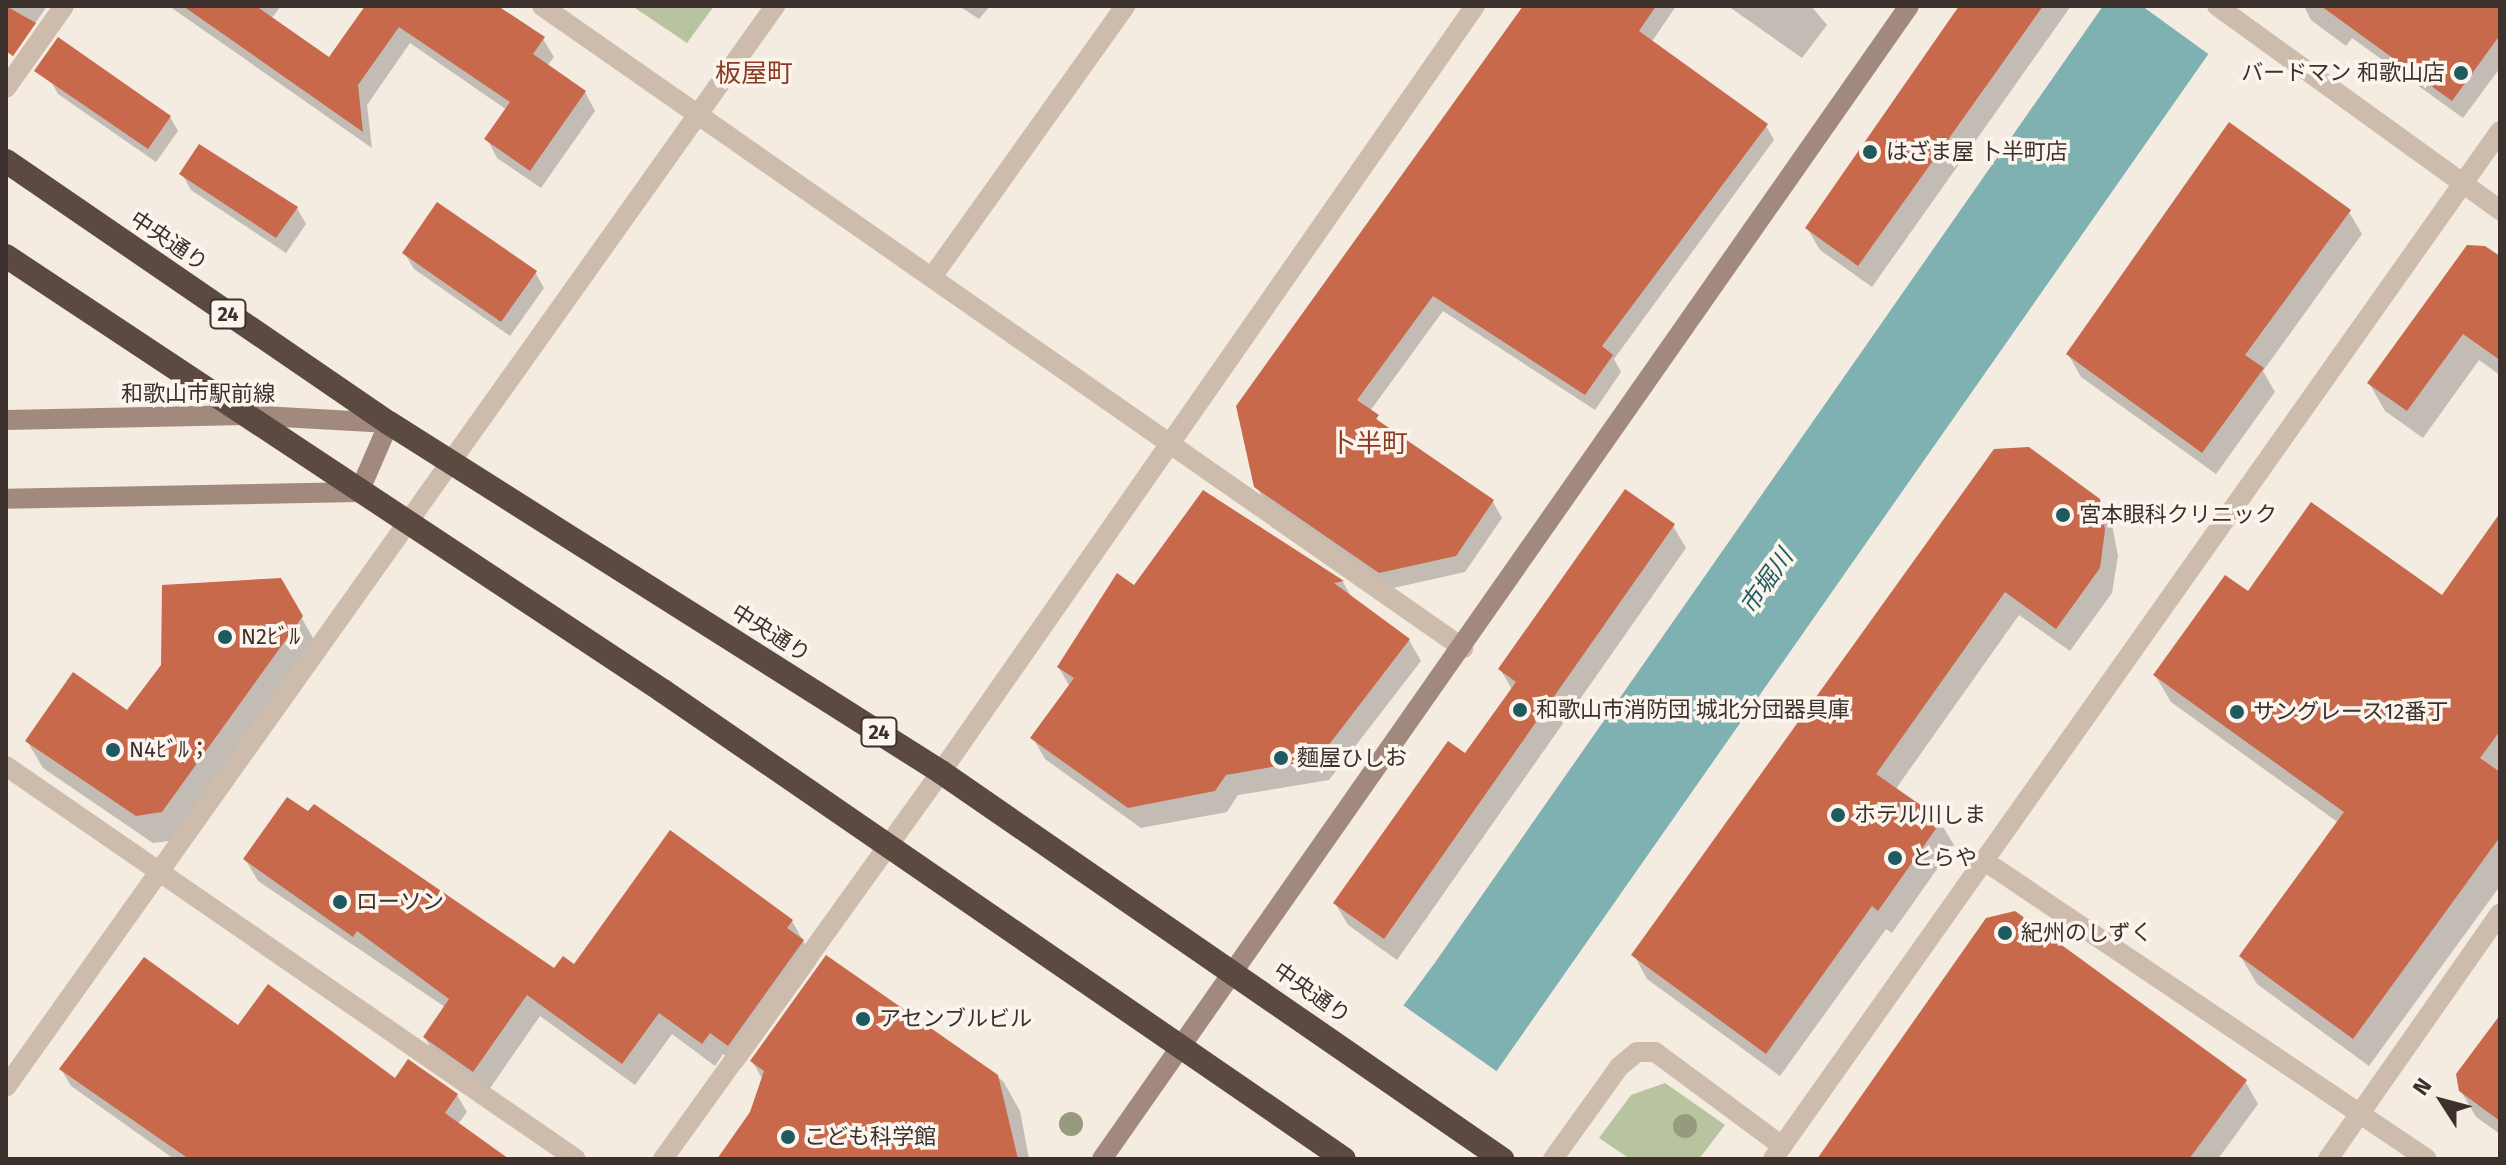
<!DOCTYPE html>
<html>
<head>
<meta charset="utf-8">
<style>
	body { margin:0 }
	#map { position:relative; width:2506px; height:1165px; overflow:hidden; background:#f4ebe1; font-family:"Fira Sans","Noto Sans JP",sans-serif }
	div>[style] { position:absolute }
	.green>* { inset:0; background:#b8c4a0 }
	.water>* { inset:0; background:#7fb0b2 }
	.pier>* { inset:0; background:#f4ebe1 }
	.shadow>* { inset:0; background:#0003 }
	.building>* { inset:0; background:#c8694b }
	.street>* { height:20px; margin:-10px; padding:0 10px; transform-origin:10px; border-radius:10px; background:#cdbbac }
	.secondary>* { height:20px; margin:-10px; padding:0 10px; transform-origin:10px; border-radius:10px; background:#a18a7d }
	.highway>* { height:24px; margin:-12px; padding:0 12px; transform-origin:12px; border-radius:12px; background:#5c4a42 }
	.trees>* { width:24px; height:24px; margin:-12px; border-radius:50%; background:#969b7f }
	.dots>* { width:22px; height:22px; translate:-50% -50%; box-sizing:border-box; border:4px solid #fbf5ee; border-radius:50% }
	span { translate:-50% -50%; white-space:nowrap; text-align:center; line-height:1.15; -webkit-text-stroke:7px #fbf5ee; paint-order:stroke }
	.shield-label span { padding:2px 6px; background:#fbf5ee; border:2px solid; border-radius:6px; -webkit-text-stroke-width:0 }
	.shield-label { font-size:20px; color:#3b302b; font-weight:700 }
	.poi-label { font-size:22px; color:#3b302b }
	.right { translate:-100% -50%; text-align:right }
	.left { translate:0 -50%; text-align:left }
	.street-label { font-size:22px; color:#3b302b }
	.water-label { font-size:24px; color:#1f5a5e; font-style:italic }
	.quarter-label { font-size:26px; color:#8c3b22 }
	.frame { position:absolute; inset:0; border:8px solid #3b302b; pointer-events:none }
	.north { position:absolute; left:2402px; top:1061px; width:80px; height:80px; -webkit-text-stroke:6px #fbf5ee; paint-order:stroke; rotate:306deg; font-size:22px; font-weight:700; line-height:32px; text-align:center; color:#3b302b }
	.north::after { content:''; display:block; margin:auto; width:28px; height:36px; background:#3b302b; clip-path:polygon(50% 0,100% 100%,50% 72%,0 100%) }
</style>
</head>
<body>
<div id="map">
	<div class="green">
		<div style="clip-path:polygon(632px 6px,714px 6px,687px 43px)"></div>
		<div style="clip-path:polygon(1665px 1083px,1725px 1125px,1699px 1159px,1630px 1159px,1599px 1138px,1631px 1095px)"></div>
	</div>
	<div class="water">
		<div style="clip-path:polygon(2103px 6px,2242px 6px,1435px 1159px,1290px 1159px,1434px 964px)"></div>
	</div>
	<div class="pier">
		<div style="clip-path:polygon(2142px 6px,2246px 6px,2211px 56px)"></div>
		<div style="clip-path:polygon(1400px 1003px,1499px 1073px,1440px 1159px,1286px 1159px)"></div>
	</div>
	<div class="shadow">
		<div style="clip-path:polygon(6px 6px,47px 6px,13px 56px,6px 51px)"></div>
		<div style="clip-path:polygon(169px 6px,281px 6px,271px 19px,329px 60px,367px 6px,496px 6px,543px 39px,554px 57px,547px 66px,585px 92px,595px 111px,541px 188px,497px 158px,487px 139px,507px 110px,410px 43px,367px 105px,372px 148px)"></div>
		<div style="clip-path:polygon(959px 6px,990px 6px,979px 19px)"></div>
		<div style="clip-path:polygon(1525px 6px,1676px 6px,1651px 43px,1765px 124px,1774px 140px,1614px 359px,1621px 372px,1595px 410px,1443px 311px,1370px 411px,1384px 427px,1493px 502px,1502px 518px,1465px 572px,1389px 589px,1266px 503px,1256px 486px)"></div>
		<div style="clip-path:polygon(1728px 6px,1811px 6px,1827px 25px,1802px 58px)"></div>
		<div style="clip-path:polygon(1962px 6px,2071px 6px,1872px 287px,1820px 250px,1807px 228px)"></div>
		<div style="clip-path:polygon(2304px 6px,2500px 6px,2500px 68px,2463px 118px,2352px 38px,2346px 46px,2311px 20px)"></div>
		<div style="clip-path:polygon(50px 80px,170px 117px,178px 131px,156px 162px,58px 94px)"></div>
		<div style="clip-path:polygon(182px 174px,297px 208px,306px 224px,286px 253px,191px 190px)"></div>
		<div style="clip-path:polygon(2349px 212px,2362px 234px,2263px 371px,2275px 392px,2216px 474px,2081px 377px,2068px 354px)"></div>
		<div style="clip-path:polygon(405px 254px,535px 272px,544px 288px,510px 336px,414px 269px)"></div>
		<div style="clip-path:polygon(2500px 259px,2500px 375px,2479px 360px,2423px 438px,2385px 411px,2369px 383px)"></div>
		<div style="clip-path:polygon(1204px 493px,1343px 582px,1353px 600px,1409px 640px,1421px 661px,1329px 780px,1238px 795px,1227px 812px,1141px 828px,1045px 759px,1033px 738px,1070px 687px,1059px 668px,1134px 588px)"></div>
		<div style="clip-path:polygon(2098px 501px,2112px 525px,2118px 556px,2112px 593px,2070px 651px,2019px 615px,1895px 790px,1940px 822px,1954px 845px,1892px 933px,1886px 929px,1780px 1076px,1647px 979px,1634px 955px)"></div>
		<div style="clip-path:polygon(2500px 516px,2500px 886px,2369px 1066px,2257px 984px,2241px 957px,2339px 823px,2171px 702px,2155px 675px,2249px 594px,2443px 597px)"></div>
		<div style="clip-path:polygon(1673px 526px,1686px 548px,1397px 960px,1348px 925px,1335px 903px,1465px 756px,1513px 691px,1500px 669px)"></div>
		<div style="clip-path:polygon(280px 580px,317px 645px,177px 840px,153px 843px,43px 768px,27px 741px,128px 713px)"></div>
		<div style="clip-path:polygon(245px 859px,554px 971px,792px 921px,816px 964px,742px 1067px,723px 1054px,715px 1066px,672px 1034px,635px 1085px,540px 1016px,486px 1094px,438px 1060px,425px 1038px,445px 1007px,258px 881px)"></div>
		<div style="clip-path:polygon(826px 958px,1003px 1081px,1020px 1111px,1029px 1159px,721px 1159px,752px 1113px,763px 1080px,752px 1061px)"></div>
		<div style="clip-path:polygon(2500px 1016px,2500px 1134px,2476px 1117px,2461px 1091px)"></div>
		<div style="clip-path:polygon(238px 1028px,395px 1081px,457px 1095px,467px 1112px,458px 1124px,492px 1159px,174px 1159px,71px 1086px,61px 1069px)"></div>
		<div style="clip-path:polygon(2245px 1081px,2258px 1104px,2218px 1159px,1817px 1159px)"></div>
	</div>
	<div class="building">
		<div style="clip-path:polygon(6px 6px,36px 23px,13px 56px,6px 51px)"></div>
		<div style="clip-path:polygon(183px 6px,256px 6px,329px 57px,365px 6px,498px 6px,545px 37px,533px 54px,586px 91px,530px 171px,484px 139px,510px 102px,399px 27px,358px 85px,363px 132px)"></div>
		<div style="clip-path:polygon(1523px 6px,1656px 6px,1639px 31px,1768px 124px,1602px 346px,1613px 355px,1585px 395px,1433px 296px,1357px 400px,1379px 415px,1376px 419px,1494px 500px,1456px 556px,1379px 573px,1254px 487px,1236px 406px)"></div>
		<div style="clip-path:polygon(1959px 6px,2043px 6px,1858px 266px,1805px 228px)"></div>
		<div style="clip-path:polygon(2321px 6px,2500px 6px,2500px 35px,2452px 101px)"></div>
		<div style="clip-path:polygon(58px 37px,171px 116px,148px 149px,34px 71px)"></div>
		<div style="clip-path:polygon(2229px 122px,2351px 210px,2245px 355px,2264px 368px,2202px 453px,2066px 354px)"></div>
		<div style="clip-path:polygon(199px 144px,298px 207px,276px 238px,179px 174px)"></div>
		<div style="clip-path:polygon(437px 202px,537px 271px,501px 322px,402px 253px)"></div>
		<div style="clip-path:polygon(2467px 245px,2485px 246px,2500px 256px,2500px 360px,2463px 334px,2407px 411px,2367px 383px)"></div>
		<div style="clip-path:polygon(2029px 447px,2100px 499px,2105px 530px,2100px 568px,2056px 629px,2005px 592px,1876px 774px,1942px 820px,1878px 911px,1872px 906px,1766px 1054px,1631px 955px,1994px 449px)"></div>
		<div style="clip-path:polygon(1625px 489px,1675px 524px,1384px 939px,1333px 903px,1448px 741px,1465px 753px,1516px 682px,1498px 669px)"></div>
		<div style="clip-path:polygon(1203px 490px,1344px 581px,1334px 583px,1410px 639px,1318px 759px,1226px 775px,1215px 791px,1128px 808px,1030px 738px,1074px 678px,1057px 667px,1117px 573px,1134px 585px)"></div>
		<div style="clip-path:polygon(2311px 502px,2442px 595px,2500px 513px,2500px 731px,2480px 758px,2500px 772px,2500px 837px,2353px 1039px,2239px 956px,2344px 812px,2153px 675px,2225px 575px,2248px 591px)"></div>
		<div style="clip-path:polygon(281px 578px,303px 616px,162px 812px,136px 816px,25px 741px,73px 672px,127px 710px,161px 665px,162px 585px)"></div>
		<div style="clip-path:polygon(287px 797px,308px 811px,314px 804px,554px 968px,563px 956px,574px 964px,670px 830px,793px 920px,787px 928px,804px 940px,728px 1046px,710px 1033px,702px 1044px,659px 1013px,622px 1064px,527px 995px,473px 1072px,423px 1037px,449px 999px,357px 931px,353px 937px,243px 859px)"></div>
		<div style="clip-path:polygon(2015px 911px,2247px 1080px,2189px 1159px,1817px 1159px,1986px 918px)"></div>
		<div style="clip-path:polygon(826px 955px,998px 1075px,1018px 1159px,717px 1159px,750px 1112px,764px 1071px,750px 1061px)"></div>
		<div style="clip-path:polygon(144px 957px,238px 1025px,268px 984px,395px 1078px,408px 1059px,458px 1094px,445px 1113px,509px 1159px,189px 1159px,59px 1069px)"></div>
		<div style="clip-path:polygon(2500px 1015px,2500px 1121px,2459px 1091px,2456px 1074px)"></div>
	</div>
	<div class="street">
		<div style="left:542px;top:6px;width:1123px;rotate:34.88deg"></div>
		<div style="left:2217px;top:6px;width:349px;rotate:35.8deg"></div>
		<div style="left:6px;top:88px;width:100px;rotate:-54.7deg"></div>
		<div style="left:932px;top:277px;width:333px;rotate:-54.5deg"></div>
		<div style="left:6px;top:766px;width:692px;rotate:34.59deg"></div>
		<div style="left:1983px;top:860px;width:535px;rotate:33.96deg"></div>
		<div style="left:6px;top:1087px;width:1327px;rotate:-54.57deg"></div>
		<div style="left:663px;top:1159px;width:477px;rotate:-54.3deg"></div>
		<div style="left:941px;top:772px;width:934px;rotate:-55.12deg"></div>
		<div style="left:1553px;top:1159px;width:113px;rotate:-54.3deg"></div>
		<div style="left:1619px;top:1067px;width:23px;rotate:-40deg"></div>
		<div style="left:1637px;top:1052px;width:18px"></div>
		<div style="left:1655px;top:1052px;width:158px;rotate:36.5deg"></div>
		<div style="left:1773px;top:1159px;width:1259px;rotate:-54.73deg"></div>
		<div style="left:2328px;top:1159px;width:300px;rotate:-55deg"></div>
	</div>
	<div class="secondary">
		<div style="left:6px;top:420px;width:239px;rotate:-1.2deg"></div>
		<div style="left:245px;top:415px;width:144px;rotate:3.2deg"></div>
		<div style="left:389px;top:423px;width:75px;rotate:113.5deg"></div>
		<div style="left:359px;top:492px;width:353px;rotate:178.9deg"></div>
		<div style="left:1102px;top:1159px;width:1407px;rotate:-55.01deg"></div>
	</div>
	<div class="highway">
		<div style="left:6px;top:161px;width:464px;rotate:34.4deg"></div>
		<div style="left:389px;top:423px;width:653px;rotate:32.3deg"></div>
		<div style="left:941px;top:772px;width:682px;rotate:34.6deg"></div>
		<div style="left:6px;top:256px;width:788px;rotate:33.51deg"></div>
		<div style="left:663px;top:691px;width:826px;rotate:34.5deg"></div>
	</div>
	<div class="trees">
		<div style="left:1071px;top:1124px"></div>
		<div style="left:1685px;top:1126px"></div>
	</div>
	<div class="dots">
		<div style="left:2461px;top:73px;background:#1f5a5e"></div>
		<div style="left:1870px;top:152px;background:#1f5a5e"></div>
		<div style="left:2063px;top:515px;background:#1f5a5e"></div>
		<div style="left:225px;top:637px;background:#1f5a5e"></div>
		<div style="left:1520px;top:710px;background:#1f5a5e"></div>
		<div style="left:2237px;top:712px;background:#1f5a5e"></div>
		<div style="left:113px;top:750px;background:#1f5a5e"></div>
		<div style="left:1281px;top:758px;background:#1f5a5e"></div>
		<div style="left:1838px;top:815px;background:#1f5a5e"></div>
		<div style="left:1895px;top:858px;background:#1f5a5e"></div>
		<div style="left:340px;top:902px;background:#1f5a5e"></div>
		<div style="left:2005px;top:933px;background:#1f5a5e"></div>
		<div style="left:863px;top:1019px;background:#1f5a5e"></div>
		<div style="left:788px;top:1137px;background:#1f5a5e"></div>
	</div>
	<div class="shield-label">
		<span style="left:228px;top:314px">24</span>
		<span style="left:879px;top:732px">24</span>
	</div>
	<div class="poi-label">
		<span class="right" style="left:2445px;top:73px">バードマン 和歌山店</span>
		<span class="left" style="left:1886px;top:152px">はざま屋 卜半町店</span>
		<span class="left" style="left:2079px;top:515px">宮本眼科クリニック</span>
		<span class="left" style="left:241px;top:637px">N2ﾋﾞﾙ</span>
		<span class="left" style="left:1536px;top:710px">和歌山市消防団 城北分団器具庫</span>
		<span class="left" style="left:2253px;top:712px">サングレース12番丁</span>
		<span class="left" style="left:129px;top:750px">N4ﾋﾞﾙ；</span>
		<span class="left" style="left:1297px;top:758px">麵屋ひしお</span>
		<span class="left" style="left:1854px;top:815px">ホテル川しま</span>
		<span class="left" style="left:1911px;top:858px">とらや</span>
		<span class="left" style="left:356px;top:902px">ローソン</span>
		<span class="left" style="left:2021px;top:933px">紀州のしずく</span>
		<span class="left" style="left:879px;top:1019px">アセンブルビル</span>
		<span class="left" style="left:804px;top:1137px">こども科学館</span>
	</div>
	<div class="street-label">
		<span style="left:169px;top:241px;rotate:34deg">中央通り</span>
		<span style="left:198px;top:394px">和歌山市駅前線</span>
		<span style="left:771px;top:633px;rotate:32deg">中央通り</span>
		<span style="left:1312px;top:993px;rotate:35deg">中央通り</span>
	</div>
	<div class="water-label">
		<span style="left:1767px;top:582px;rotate:-55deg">市堀川</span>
	</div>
	<div class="quarter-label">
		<span style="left:754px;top:74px">板屋町</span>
		<span style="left:1369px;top:444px">卜半町</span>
	</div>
	<div class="frame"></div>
	<div class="north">N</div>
</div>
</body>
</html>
